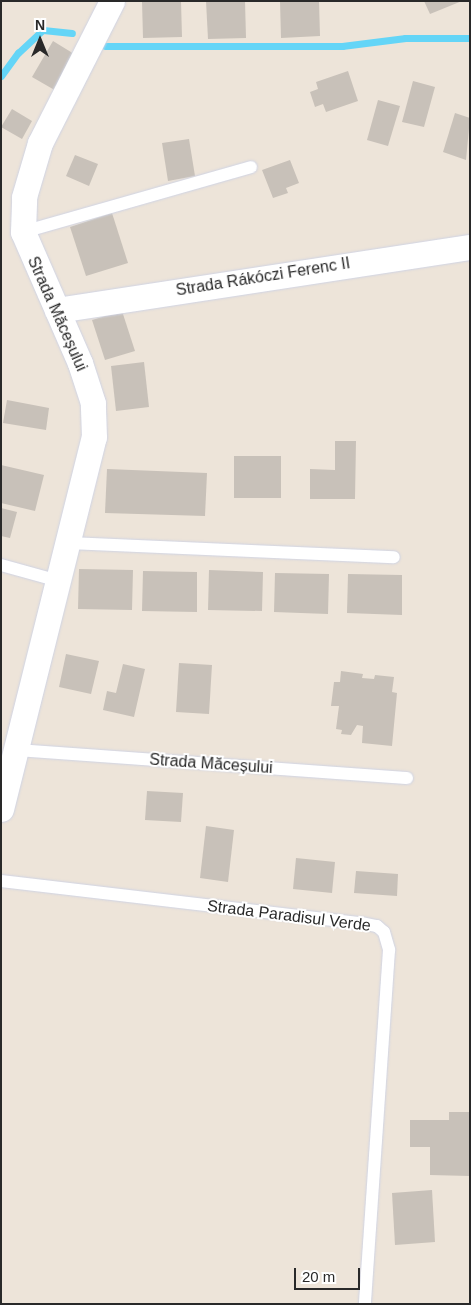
<!DOCTYPE html>
<html>
<head>
<meta charset="utf-8">
<style>
	body { margin:0 }
	#map { position:relative; width:471px; height:1305px; overflow:hidden; background:#ede4d9; font-family:Arial,sans-serif }
	div>[style] { position:absolute }
	.stream>* { height:7px; margin:-3.5px; padding:0 3.5px; transform-origin:3.5px; border-radius:3.5px; background:#64d5f7 }
	.building>* { inset:0; background:#c8c1b9 }
	.roads { filter:drop-shadow(0 0 1px #cfd3e3) drop-shadow(0 0 1px #cfd3e3) }
	.lane>* { height:12px; margin:-6px; padding:0 6px; transform-origin:6px; border-radius:6px; background:#fff }
	.street>* { height:25px; margin:-12.5px; padding:0 12.5px; transform-origin:12.5px; border-radius:12.5px; background:#fff }
	span { translate:-50% -50%; white-space:nowrap; text-align:center; line-height:1.15; -webkit-text-stroke:4px #fff; paint-order:stroke }
	.street-label { font-size:16px; color:#292929 }
	.frame { position:absolute; inset:0; border:2px solid #292929; pointer-events:none }
	.north { position:absolute; left:15px; top:15px; width:50px; height:50px; -webkit-text-stroke:4px #fff; paint-order:stroke; rotate:0deg; font-size:14px; font-weight:700; line-height:20px; text-align:center; color:#292929 }
	.north::after { content:''; display:block; margin:auto; width:18px; height:22px; background:#292929; clip-path:polygon(50% 0,100% 100%,50% 72%,0 100%) }
	.scale { position:absolute; left:294px; top:1268px; width:66px; height:22px; box-sizing:border-box; border:2px solid #292929; border-top:0; padding-left:6px; font-size:15px; line-height:18px; white-space:nowrap; color:#292929; -webkit-text-stroke:4px #fff; paint-order:stroke }
</style>
</head>
<body>
<div id="map">
	<div class="stream">
		<div style="left:105px;top:46px;width:237px"></div>
		<div style="left:342px;top:46px;width:64px;rotate:-7.2deg"></div>
		<div style="left:405px;top:38px;width:65px"></div>
		<div style="left:1px;top:76px;width:29px;rotate:-54deg"></div>
		<div style="left:18px;top:53px;width:34px;rotate:-43deg"></div>
		<div style="left:43px;top:30px;width:29px;rotate:6deg"></div>
	</div>
	<div class="building">
		<div style="clip-path:polygon(142px 1px,181px 1px,182px 37px,143px 38px)"></div>
		<div style="clip-path:polygon(206px 1px,245px 1px,246px 38px,208px 39px)"></div>
		<div style="clip-path:polygon(280px 1px,319px 1px,320px 36px,281px 38px)"></div>
		<div style="clip-path:polygon(424px 1px,462px 1px,430px 14px)"></div>
		<div style="clip-path:polygon(53px 41px,79px 57px,58px 92px,32px 77px)"></div>
		<div style="clip-path:polygon(348px 71px,358px 101px,326px 112px,323px 104px,315px 107px,310px 92px,318px 89px,316px 82px)"></div>
		<div style="clip-path:polygon(413px 81px,435px 87px,424px 127px,402px 122px)"></div>
		<div style="clip-path:polygon(378px 100px,400px 106px,388px 146px,367px 140px)"></div>
		<div style="clip-path:polygon(12px 109px,32px 121px,22px 139px,1px 127px)"></div>
		<div style="clip-path:polygon(455px 113px,470px 118px,466px 160px,443px 152px)"></div>
		<div style="clip-path:polygon(189px 139px,195px 176px,168px 181px,162px 143px)"></div>
		<div style="clip-path:polygon(75px 155px,98px 164px,89px 186px,66px 176px)"></div>
		<div style="clip-path:polygon(290px 160px,299px 183px,286px 188px,288px 193px,273px 198px,262px 170px)"></div>
		<div style="clip-path:polygon(112px 213px,128px 263px,86px 276px,70px 227px)"></div>
		<div style="clip-path:polygon(122px 311px,135px 351px,105px 360px,92px 320px)"></div>
		<div style="clip-path:polygon(144px 362px,149px 407px,116px 411px,111px 366px)"></div>
		<div style="clip-path:polygon(7px 400px,49px 408px,46px 430px,3px 423px)"></div>
		<div style="clip-path:polygon(335px 441px,356px 441px,355px 499px,310px 499px,310px 469px,335px 470px)"></div>
		<div style="clip-path:polygon(234px 456px,281px 456px,281px 498px,234px 498px)"></div>
		<div style="clip-path:polygon(1px 465px,44px 475px,35px 511px,1px 503px)"></div>
		<div style="clip-path:polygon(107px 469px,207px 473px,205px 516px,105px 513px)"></div>
		<div style="clip-path:polygon(1px 508px,17px 512px,10px 538px,1px 536px)"></div>
		<div style="clip-path:polygon(79px 569px,133px 570px,132px 610px,78px 609px)"></div>
		<div style="clip-path:polygon(209px 570px,263px 572px,262px 611px,208px 610px)"></div>
		<div style="clip-path:polygon(143px 571px,197px 572px,197px 612px,142px 611px)"></div>
		<div style="clip-path:polygon(275px 573px,329px 574px,328px 614px,274px 612px)"></div>
		<div style="clip-path:polygon(348px 574px,402px 575px,402px 615px,347px 613px)"></div>
		<div style="clip-path:polygon(66px 654px,99px 661px,91px 694px,59px 687px)"></div>
		<div style="clip-path:polygon(179px 663px,212px 665px,209px 714px,176px 712px)"></div>
		<div style="clip-path:polygon(123px 664px,145px 669px,134px 717px,103px 710px,107px 691px,116px 693px)"></div>
		<div style="clip-path:polygon(341px 671px,363px 674px,362px 678px,374px 679px,375px 675px,394px 677px,392px 692px,397px 693px,392px 746px,362px 743px,363px 726px,357px 725px,351px 735px,341px 734px,342px 730px,336px 729px,339px 706px,331px 706px,334px 682px,340px 682px)"></div>
		<div style="clip-path:polygon(147px 791px,183px 793px,181px 822px,145px 820px)"></div>
		<div style="clip-path:polygon(206px 826px,234px 830px,228px 882px,200px 878px)"></div>
		<div style="clip-path:polygon(296px 858px,335px 862px,332px 893px,293px 889px)"></div>
		<div style="clip-path:polygon(356px 871px,398px 874px,397px 896px,354px 893px)"></div>
		<div style="clip-path:polygon(449px 1112px,470px 1112px,470px 1176px,430px 1175px,430px 1147px,410px 1147px,410px 1120px,449px 1120px)"></div>
		<div style="clip-path:polygon(432px 1190px,435px 1242px,395px 1245px,392px 1193px)"></div>
	</div>
	<div class="roads">
		<div class="lane">
			<div style="left:23px;top:232px;width:237px;rotate:-15.9deg"></div>
			<div style="left:69px;top:543px;width:325px;rotate:2.5deg"></div>
			<div style="left:1px;top:565px;width:60px;rotate:15.4deg"></div>
			<div style="left:16px;top:750px;width:392px;rotate:4.1deg"></div>
			<div style="left:1px;top:881px;width:362px;rotate:6.7deg"></div>
			<div style="left:361px;top:923px;width:16px;rotate:11deg"></div>
			<div style="left:377px;top:926px;width:9px;rotate:41deg"></div>
			<div style="left:384px;top:932px;width:19px;rotate:74deg"></div>
			<div style="left:389px;top:950px;width:355px;rotate:93.9deg"></div>
		</div>
		<div class="street">
			<div style="left:57px;top:310px;width:417px;rotate:-8.7deg"></div>
			<div style="left:1px;top:809px;width:383px;rotate:-76deg"></div>
			<div style="left:94px;top:437px;width:34px;rotate:-92deg"></div>
			<div style="left:93px;top:403px;width:42px;rotate:-108deg"></div>
			<div style="left:80px;top:363px;width:143px;rotate:-113.5deg"></div>
			<div style="left:23px;top:232px;width:35px;rotate:-88deg"></div>
			<div style="left:24px;top:197px;width:56px;rotate:-73.5deg"></div>
			<div style="left:40px;top:143px;width:159px;rotate:-63.1deg"></div>
		</div>
	</div>
	<div class="street-label">
		<span style="left:263px;top:277px;rotate:-9deg">Strada Rákóczi Ferenc II</span>
		<span style="left:57px;top:314px;rotate:66deg">Strada Măceșului</span>
		<span style="left:211px;top:764px;rotate:4deg">Strada Măceșului</span>
		<span style="left:289px;top:916px;rotate:7deg">Strada Paradisul Verde</span>
	</div>
	<div class="frame"></div>
	<div class="north">N</div>
	<div class="scale">20 m</div>
</div>
</body>
</html>
